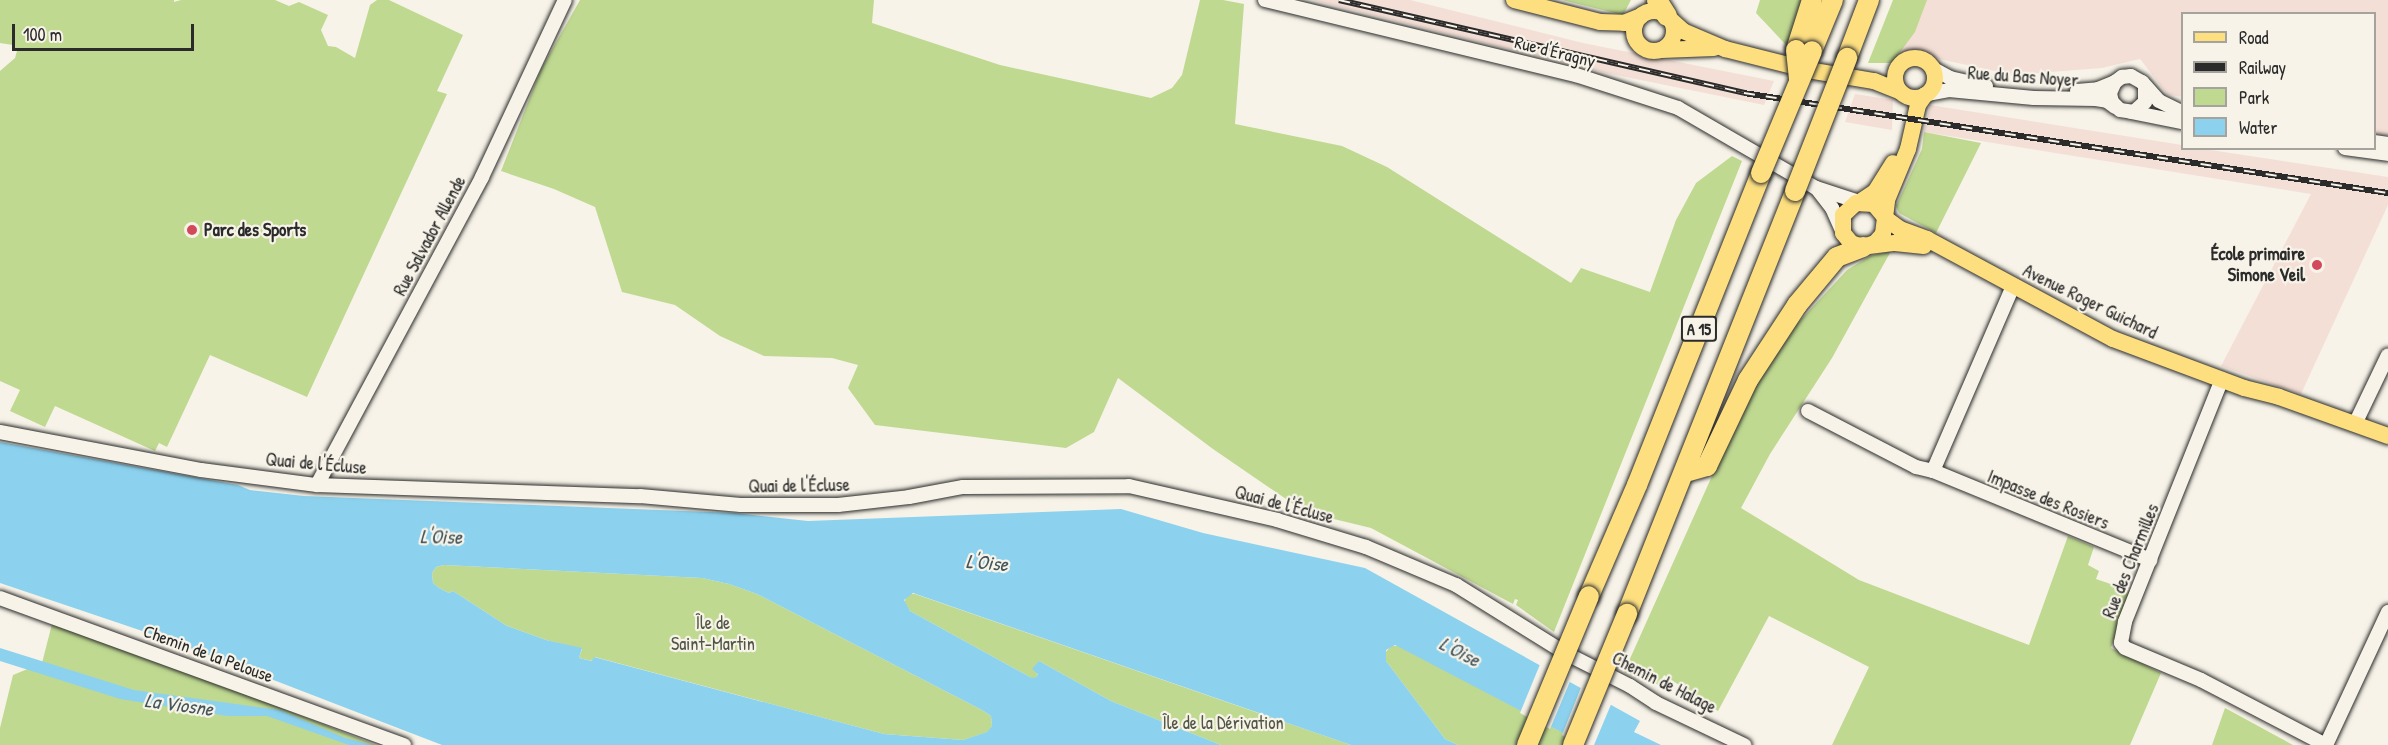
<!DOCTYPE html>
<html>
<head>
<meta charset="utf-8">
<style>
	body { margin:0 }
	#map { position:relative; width:2388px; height:745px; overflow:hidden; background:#f7f3e8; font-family:"Patrick Hand",sans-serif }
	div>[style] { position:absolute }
	.built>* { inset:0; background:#f4dfd6 }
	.green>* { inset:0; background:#bfd991 }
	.water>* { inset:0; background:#8cd2ee }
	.pier>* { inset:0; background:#f7f3e8 }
	.roads { filter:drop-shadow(0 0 2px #2b2b2b) drop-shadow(0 0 2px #2b2b2b) }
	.minor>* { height:14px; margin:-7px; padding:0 7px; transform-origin:7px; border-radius:7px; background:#f7f3e8 }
	.major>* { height:16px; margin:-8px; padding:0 8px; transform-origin:8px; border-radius:8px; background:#fddf80 }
	.major>.ring { margin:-8px; padding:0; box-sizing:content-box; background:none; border:16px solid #fddf80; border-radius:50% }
	.highway>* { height:20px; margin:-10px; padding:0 10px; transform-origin:10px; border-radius:10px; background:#fddf80 }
	.rail>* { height:6px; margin-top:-3px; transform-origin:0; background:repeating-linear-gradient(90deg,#f7f3e8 0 11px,#2b2b2b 0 22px); box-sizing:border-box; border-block:2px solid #2b2b2b }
	.bridges { filter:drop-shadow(0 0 2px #2b2b2b) drop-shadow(0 0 2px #2b2b2b) }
	.highway-bridge>* { height:20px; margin:-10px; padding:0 10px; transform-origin:10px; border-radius:10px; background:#fddf80 }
	.dots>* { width:16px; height:16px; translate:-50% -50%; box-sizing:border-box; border:3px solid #f7f3e8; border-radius:50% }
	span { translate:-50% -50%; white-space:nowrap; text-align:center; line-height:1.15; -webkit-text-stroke:4.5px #f7f3e8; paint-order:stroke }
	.shield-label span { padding:2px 4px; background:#f7f3e8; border:2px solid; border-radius:4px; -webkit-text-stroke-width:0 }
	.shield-label { font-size:16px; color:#2b2b2b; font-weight:700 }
	.street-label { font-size:18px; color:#2b2b2b }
	.poi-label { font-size:18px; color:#2b2b2b; font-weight:700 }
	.left { translate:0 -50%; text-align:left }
	.right { translate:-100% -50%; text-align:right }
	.park-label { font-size:18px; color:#505644 }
	.water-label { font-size:20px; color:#43555c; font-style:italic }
	.legend { position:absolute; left:2181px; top:12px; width:195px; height:138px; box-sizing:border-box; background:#f7f3e8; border:2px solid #a5a39c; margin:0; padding:8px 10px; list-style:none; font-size:18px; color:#2b2b2b }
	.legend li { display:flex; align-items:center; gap:12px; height:30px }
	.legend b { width:30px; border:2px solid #a5a39c }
	.scale { position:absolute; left:12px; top:24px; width:182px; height:27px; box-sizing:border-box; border:3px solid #2b2b2b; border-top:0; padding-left:8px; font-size:18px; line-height:21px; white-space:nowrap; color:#2b2b2b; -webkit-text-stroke:4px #f7f3e8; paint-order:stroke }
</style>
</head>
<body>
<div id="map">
	<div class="built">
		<div style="clip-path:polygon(1312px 0,1410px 0,1583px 43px,1774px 81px,1764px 105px,1606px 73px)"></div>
		<div style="clip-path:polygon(1915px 0,2388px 0,2388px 135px,2375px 134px,2374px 14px,2182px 14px,2182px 97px,2167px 94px,2140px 59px,2102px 68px,2013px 75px,1916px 54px,1892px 63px)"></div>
		<div style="clip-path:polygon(1855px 94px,1893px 100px,1892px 130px,1845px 122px)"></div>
		<div style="clip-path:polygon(1930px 105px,2182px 145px,2182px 148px,2204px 149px,2388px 177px,2388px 205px,2301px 394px,2221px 366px,2311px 194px,1924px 132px)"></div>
	</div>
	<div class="green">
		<div style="clip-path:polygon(0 0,174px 0,174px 2px,181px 0,275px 0,289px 6px,299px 2px,328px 15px,321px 30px,328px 46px,336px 47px,355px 58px,370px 5px,377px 0,389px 0,463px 35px,437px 91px,447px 94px,307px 397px,210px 355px,167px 447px,159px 443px,155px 451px,55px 406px,45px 427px,10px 411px,20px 390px,0 381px,0 71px,15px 58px,17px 51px,13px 45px,0 43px)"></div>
		<div style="clip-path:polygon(580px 0,874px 0,872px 23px,1000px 65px,1151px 98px,1172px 88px,1182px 75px,1200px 0,1223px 0,1244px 4px,1235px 124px,1342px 146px,1387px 167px,1571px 283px,1581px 268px,1650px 292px,1676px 220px,1696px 183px,1732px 156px,1742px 161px,1554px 632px,1516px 605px,1518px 600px,1515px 599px,1513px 604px,1371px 528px,1305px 512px,1213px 449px,1118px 378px,1094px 432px,1066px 448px,875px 425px,848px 388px,858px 365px,832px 358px,764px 356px,720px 336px,675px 305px,622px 292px,595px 207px,554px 189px,501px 171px,541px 69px)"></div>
		<div style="clip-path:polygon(1562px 0,1631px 0,1623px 15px)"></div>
		<div style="clip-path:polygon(1760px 0,1803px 0,1788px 47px,1756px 13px)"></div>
		<div style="clip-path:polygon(1893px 0,1927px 0,1915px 32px,1892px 63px,1868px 63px)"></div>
		<div style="clip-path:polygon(1924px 132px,1981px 143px,1936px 233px,1899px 213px,1896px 206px,1922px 149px)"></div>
		<div style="clip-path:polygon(1891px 251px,1832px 358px,1770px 454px,1741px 508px,1859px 580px,2029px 645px,2068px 536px,2094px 547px,2088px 565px,2099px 571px,2096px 579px,2131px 591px,2111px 648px,2161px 673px,2130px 745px,1832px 745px,1869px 667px,1769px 616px,1718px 711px,1664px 675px,1659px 685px,1624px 672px,1747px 398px,1784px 338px,1847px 270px,1870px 256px)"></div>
		<div style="clip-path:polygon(444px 565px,702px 578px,729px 584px,757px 594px,982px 710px,991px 716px,992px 726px,988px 732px,963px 740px,884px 734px,595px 657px,593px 661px,579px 658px,582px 649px,546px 640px,507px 626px,453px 591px,449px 593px,439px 588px,433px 583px,432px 573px,436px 567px)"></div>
		<div style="clip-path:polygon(908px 594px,915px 594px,1351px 745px,1221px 745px,1111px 701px,1039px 661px,1038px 673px,1035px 679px,1030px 677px,910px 611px,904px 602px)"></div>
		<div style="clip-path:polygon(52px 624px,196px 675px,376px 745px,0 745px,0 728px,13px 675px,42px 663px)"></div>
		<div style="clip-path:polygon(1391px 646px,1400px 646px,1586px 745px,1458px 745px,1445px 739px,1386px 661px,1385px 653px)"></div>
		<div style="clip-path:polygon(2225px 708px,2293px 745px,2212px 745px)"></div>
	</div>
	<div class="water">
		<div style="clip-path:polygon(evenodd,0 442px,238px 485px,250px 490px,304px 496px,735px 513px,808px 521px,1121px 509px,1203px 533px,1365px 568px,1640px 721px,1634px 732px,1661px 745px,1586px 745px,1395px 645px,1386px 650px,1386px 661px,1445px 739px,1458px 745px,1351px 745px,913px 593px,904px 600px,910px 611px,1030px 677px,1035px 678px,1038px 674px,1032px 669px,1039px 661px,1111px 701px,1221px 745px,442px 745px,172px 641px,0 583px,0 442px,444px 565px,702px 578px,729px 584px,757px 594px,982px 710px,991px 716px,992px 726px,987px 732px,963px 740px,884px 734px,594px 657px,592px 661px,579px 658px,582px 648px,546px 640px,507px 626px,453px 591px,449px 593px,439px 588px,433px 583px,432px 573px,436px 567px,444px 565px)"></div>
		<div style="clip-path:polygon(0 648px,134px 690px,280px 710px,345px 738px,373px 745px,349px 745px,267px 716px,227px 716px,120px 699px,0 661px)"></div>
	</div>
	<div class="pier">
		<div style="clip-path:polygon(1541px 662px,1571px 679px,1550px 729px,1520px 713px)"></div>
		<div style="clip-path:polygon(1582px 685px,1612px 702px,1594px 745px,1580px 745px,1562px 735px)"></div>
	</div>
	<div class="roads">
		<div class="minor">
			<div style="left:1265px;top:0;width:320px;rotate:13.6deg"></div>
			<div style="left:1576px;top:75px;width:107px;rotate:17.9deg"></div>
			<div style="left:1678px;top:108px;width:160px;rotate:30.1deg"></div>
			<div style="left:1816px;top:188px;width:45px;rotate:18deg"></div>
			<div style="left:1932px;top:68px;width:21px;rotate:29deg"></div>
			<div style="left:1950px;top:78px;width:37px;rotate:13deg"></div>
			<div style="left:2145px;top:87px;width:15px;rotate:90deg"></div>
			<div style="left:2145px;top:102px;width:15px;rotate:138deg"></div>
			<div style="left:2134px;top:112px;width:14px;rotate:-172deg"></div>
			<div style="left:2120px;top:110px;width:11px;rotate:-135deg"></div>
			<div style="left:2112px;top:102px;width:9px;rotate:-103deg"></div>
			<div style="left:2110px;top:93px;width:12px;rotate:-66deg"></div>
			<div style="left:2115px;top:82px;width:9px;rotate:-36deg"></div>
			<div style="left:2122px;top:77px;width:9px;rotate:-6deg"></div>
			<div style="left:2131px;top:76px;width:13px;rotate:29deg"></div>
			<div style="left:2142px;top:82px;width:25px;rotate:48deg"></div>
			<div style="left:2159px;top:101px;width:25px;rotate:26deg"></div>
			<div style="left:2077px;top:91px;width:21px;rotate:-5deg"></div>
			<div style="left:2098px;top:89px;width:18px;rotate:-22deg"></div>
			<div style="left:1927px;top:94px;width:22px;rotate:-10deg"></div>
			<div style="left:1949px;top:90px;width:85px;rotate:5.4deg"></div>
			<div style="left:2034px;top:98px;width:62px;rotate:0.9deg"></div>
			<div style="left:2096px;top:99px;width:11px;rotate:10deg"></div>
			<div style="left:2107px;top:101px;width:10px;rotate:37deg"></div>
			<div style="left:2131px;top:112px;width:52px;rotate:11.1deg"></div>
			<div style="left:2374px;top:142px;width:14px;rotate:8deg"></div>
			<div style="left:2345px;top:148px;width:43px;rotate:7.9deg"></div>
			<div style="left:1818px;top:190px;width:23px;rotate:52deg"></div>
			<div style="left:1832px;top:208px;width:24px;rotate:66deg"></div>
			<div style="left:2222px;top:379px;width:262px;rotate:111.8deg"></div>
			<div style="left:2125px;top:622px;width:21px;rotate:101deg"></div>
			<div style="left:2121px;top:643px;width:6px;rotate:51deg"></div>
			<div style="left:2125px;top:648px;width:82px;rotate:22.8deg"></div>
			<div style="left:2201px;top:680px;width:141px;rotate:27.5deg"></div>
			<div style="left:1808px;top:411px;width:122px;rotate:27.4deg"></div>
			<div style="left:1916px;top:467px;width:17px;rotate:13deg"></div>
			<div style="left:1933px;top:471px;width:235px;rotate:22.3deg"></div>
			<div style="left:2355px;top:424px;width:76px;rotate:-64.4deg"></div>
			<div style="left:0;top:432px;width:205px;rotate:10.7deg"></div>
			<div style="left:201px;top:470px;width:117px;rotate:7.4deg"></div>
			<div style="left:317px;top:485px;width:323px;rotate:2deg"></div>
			<div style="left:640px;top:496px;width:101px;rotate:5.1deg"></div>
			<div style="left:741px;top:505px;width:97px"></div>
			<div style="left:838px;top:505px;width:71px;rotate:-6.4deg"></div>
			<div style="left:909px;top:497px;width:55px;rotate:-10.5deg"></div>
			<div style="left:963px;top:487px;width:166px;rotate:-0.3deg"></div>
			<div style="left:1129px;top:486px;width:152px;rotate:12.9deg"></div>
			<div style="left:1277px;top:520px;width:93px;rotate:16.9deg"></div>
			<div style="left:1366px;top:547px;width:98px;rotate:22.9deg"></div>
			<div style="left:1456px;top:585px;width:131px;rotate:31.9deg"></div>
			<div style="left:1567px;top:654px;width:71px;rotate:26.9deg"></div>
			<div style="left:1630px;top:686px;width:31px;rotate:33deg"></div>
			<div style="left:1656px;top:703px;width:98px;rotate:25.5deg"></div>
			<div style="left:1933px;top:471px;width:202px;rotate:-66.6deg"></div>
			<div style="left:317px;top:485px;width:349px;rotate:-61.8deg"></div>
			<div style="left:482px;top:177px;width:195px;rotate:-64.9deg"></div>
			<div style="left:0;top:598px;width:430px;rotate:20deg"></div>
			<div style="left:2326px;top:745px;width:147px;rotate:-65deg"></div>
		</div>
		<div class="major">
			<div style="left:1514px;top:0;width:89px;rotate:14.3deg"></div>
			<div style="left:1600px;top:22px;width:24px;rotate:2deg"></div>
			<div style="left:1624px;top:23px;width:18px;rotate:-22deg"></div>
			<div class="ring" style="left:1634px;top:11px;width:24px;height:24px"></div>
			<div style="left:1672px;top:21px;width:15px;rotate:42deg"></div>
			<div style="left:1683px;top:31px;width:46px;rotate:23.2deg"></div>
			<div style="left:1725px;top:49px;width:86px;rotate:14.2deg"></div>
			<div style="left:1808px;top:70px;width:67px;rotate:9.5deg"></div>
			<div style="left:1874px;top:81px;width:27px;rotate:22deg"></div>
			<div style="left:1661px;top:50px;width:53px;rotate:-2.2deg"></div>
			<div class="ring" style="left:1895px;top:58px;width:24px;height:24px"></div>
			<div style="left:1860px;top:202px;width:18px;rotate:-34deg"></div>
			<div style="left:1875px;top:192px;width:34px;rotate:-58deg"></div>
			<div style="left:1884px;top:216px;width:16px;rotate:-130deg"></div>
			<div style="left:1874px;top:204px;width:18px;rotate:-177deg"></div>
			<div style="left:1856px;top:203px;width:18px;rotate:137deg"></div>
			<div style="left:1843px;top:215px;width:18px;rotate:90deg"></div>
			<div style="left:1843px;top:233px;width:13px;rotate:51deg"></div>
			<div style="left:1851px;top:243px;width:13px;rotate:18deg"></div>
			<div style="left:1863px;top:247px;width:13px;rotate:-18deg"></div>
			<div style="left:1875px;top:243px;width:12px;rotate:-48deg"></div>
			<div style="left:1883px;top:234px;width:34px;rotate:-83deg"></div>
			<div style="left:1887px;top:200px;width:55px;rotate:-67.6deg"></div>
			<div style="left:1908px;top:149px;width:45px;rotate:-77.2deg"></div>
			<div style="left:1918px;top:105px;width:12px;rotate:-55deg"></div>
			<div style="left:1885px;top:218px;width:19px;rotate:36deg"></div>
			<div style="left:1900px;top:229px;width:29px;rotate:20deg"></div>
			<div style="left:1927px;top:239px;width:211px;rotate:28.3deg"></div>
			<div style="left:2113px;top:339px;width:140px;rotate:20.5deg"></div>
			<div style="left:2244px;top:388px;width:36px;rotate:14deg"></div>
			<div style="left:2279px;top:397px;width:116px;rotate:19.7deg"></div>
			<div style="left:1869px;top:246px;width:26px;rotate:-7deg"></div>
			<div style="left:1895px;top:243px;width:29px;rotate:6deg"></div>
		</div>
		<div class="highway">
			<div style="left:1657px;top:0;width:19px;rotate:58deg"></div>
			<div style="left:1796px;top:50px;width:52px;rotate:-72.3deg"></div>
			<div style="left:1812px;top:51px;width:55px;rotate:-67.6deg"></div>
			<div style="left:1847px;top:58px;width:62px;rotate:-69.2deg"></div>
			<div style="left:1686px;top:472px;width:22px;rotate:-16deg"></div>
			<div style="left:1707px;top:466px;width:95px;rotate:-64.5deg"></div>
			<div style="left:1748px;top:380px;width:90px;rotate:-56.8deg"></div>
			<div style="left:1797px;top:305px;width:62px;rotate:-50.2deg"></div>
			<div style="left:1837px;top:257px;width:28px;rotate:-21deg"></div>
			<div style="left:1589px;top:596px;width:121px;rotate:-66.6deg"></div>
			<div style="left:1637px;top:485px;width:336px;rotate:-68.3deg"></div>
			<div style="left:1627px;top:614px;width:455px;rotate:-68.3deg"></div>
		</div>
	</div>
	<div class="rail">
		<div style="left:1339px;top:0;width:416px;rotate:12.9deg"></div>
		<div style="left:1744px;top:93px;width:652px;rotate:8.83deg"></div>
	</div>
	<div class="bridges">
		<div class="highway-bridge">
			<div style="left:1796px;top:50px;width:30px;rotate:84deg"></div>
			<div style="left:1761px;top:173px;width:132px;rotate:-67.3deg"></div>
			<div style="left:1795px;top:191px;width:143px;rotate:-68.6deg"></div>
			<div style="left:1527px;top:745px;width:161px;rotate:-67.4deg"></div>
			<div style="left:1573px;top:745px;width:142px;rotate:-67.6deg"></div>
		</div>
	</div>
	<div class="dots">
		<div style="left:192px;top:230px;background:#d1495b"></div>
		<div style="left:2317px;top:265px;background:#d1495b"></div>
	</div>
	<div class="shield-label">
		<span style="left:1699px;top:329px">A 15</span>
	</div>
	<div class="street-label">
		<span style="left:1555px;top:52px;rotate:14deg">Rue d'Éragny</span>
		<span style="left:2023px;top:77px;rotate:4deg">Rue du Bas Noyer</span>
		<span style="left:430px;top:236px;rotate:-62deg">Rue Salvador Allende</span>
		<span style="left:2090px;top:302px;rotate:26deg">Avenue Roger Guichard</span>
		<span style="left:316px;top:464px;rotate:5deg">Quai de l'Écluse</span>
		<span style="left:799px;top:486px;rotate:-1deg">Quai de l'Écluse</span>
		<span style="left:2048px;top:500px;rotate:22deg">Impasse des Rosiers</span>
		<span style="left:1284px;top:505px;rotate:15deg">Quai de l'Écluse</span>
		<span style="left:2131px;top:561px;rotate:-68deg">Rue des Charmilles</span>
		<span style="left:208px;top:654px;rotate:20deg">Chemin de la Pelouse</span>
		<span style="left:1664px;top:683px;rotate:27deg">Chemin de Halage</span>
	</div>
	<div class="poi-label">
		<span class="left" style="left:204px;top:230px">Parc des Sports</span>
		<span class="right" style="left:2305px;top:265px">École primaire<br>Simone Veil</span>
	</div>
	<div class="park-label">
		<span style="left:713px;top:634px">Île de<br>Saint-Martin</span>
		<span style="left:1223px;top:723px">Île de la Dérivation</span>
	</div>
	<div class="water-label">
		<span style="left:441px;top:536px;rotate:1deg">L'Oise</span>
		<span style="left:987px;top:562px;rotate:5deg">L'Oise</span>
		<span style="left:1460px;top:651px;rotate:27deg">L'Oise</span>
		<span style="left:179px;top:704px;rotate:8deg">La Viosne</span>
	</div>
	<ul class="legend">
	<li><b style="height:8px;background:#fddf80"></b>Road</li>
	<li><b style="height:8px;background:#2b2b2b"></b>Railway</li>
	<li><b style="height:16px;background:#bfd991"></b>Park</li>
	<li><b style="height:16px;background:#8cd2ee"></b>Water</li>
	</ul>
	<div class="scale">100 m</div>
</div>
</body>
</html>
